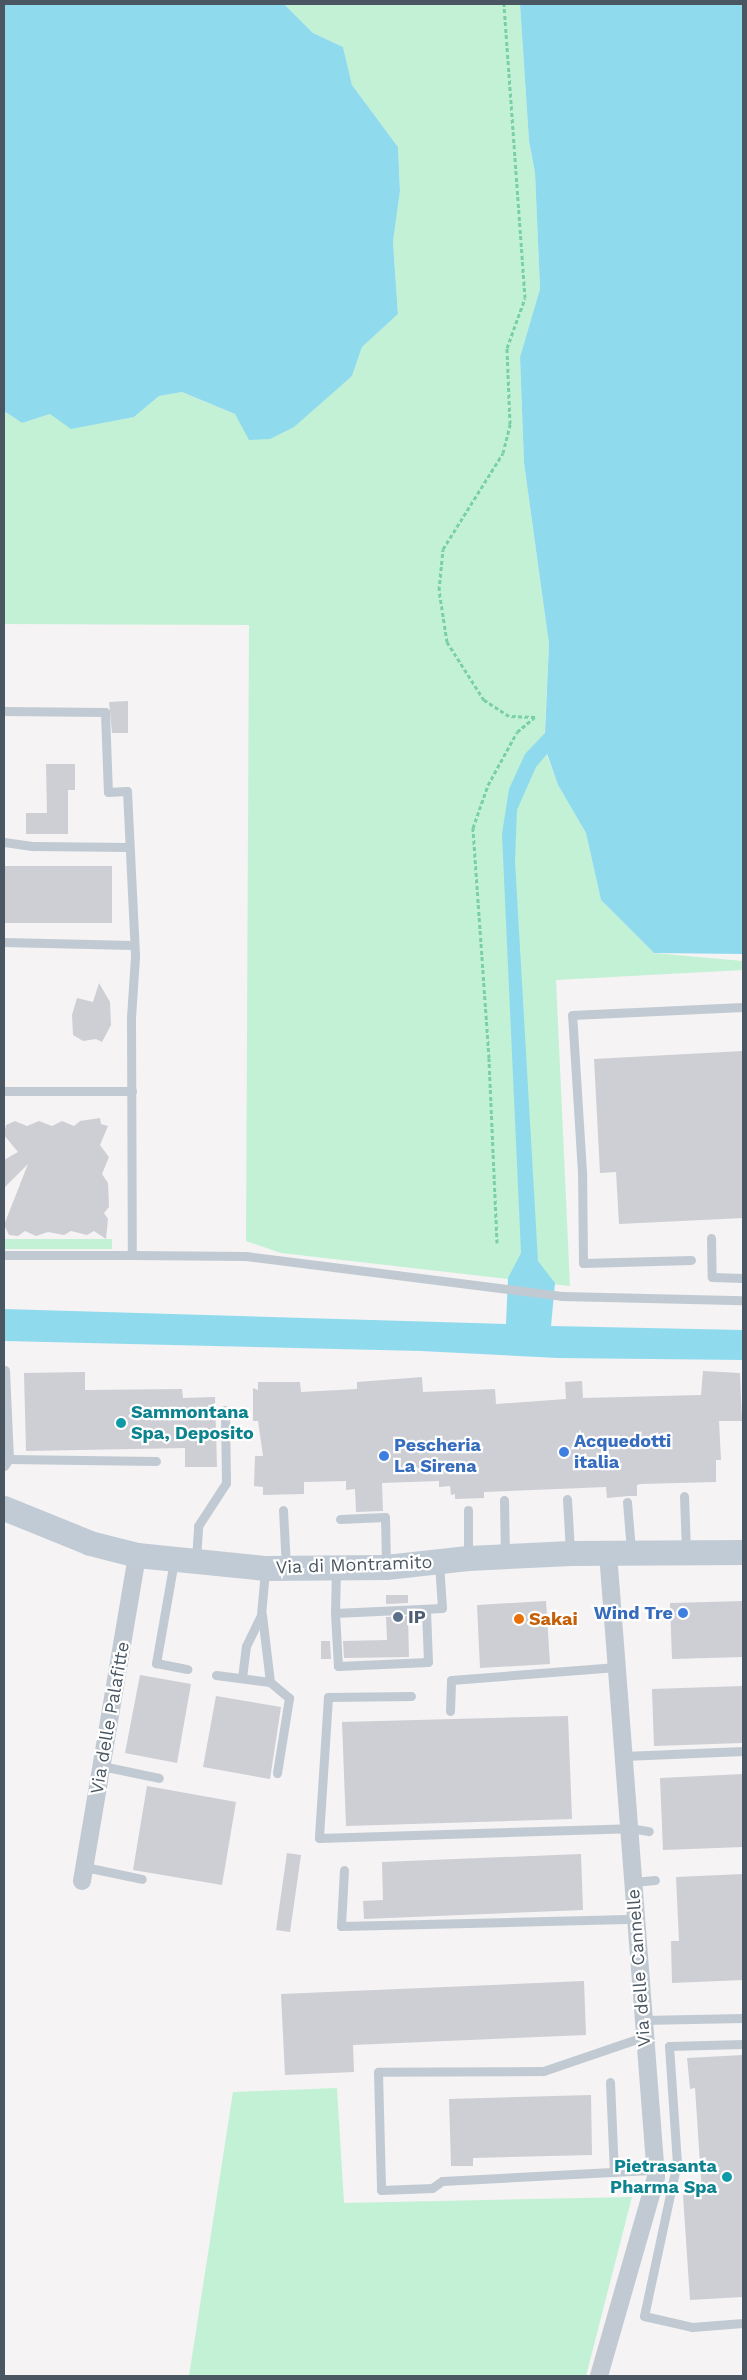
<!DOCTYPE html>
<html>
<head>
<meta charset="utf-8">
<style>
	body { margin:0 }
	#map { position:relative; width:747px; height:2380px; overflow:hidden; background:#f5f3f3; font-family:"Work Sans",sans-serif }
	div>[style] { position:absolute }
	.green>* { inset:0; background:#c3f1d5 }
	.water>* { inset:0; background:#90daee }
	.building>* { inset:0; background:#cdcfd5 }
	.path>* { height:3px; margin-top:-1.5px; transform-origin:0; background:repeating-linear-gradient(90deg,#7ad0a6 0 4px,transparent 0 6.5px) }
	.lane>* { height:9px; margin:-4.5px; padding:0 4.5px; transform-origin:4.5px; border-radius:4.5px; background:#c1cad2 }
	.street>* { height:18px; margin:-9px; padding:0 9px; transform-origin:9px; border-radius:9px; background:#c1cad2 }
	.secondary>* { height:25px; margin:-12.5px; padding:0 12.5px; transform-origin:12.5px; border-radius:12.5px; background:#c1cbd6 }
	.dots>* { width:14px; height:14px; translate:-50% -50%; box-sizing:border-box; border:2px solid #fff; border-radius:50% }
	span { translate:-50% -50%; white-space:nowrap; text-align:center; line-height:1.15; -webkit-text-stroke:4.5px #fff; paint-order:stroke }
	.culture-label { font-size:18px; color:#0d838f; font-weight:700 }
	.left { translate:0 -50%; text-align:left }
	.right { translate:-100% -50%; text-align:right }
	.shop-label { font-size:18px; color:#366cbe; font-weight:700 }
	.street-label { font-size:18px; color:#4a5661 }
	.service-label { font-size:18px; color:#4e5e75; font-weight:700 }
	.food-label { font-size:18px; color:#c56008; font-weight:700 }
	.frame { position:absolute; inset:0; border:5px solid #4a5661; pointer-events:none }
</style>
</head>
<body>
<div id="map">
	<div class="green">
		<div style="clip-path:polygon(284px 4px,520px 4px,529px 141px,535px 173px,540px 289px,520px 357px,524px 463px,549px 644px,544px 748px,558px 785px,586px 833px,601px 900px,654px 953px,743px 961px,743px 970px,556px 980px,570px 1286px,281px 1253px,246px 1241px,249px 625px,4px 624px,4px 411px,22px 423px,50px 414px,105px 422px,134px 417px,159px 396px,182px 392px,235px 414px,329px 395px,352px 376px,362px 347px,398px 314px,393px 242px,400px 191px,398px 147px,352px 85px,343px 47px,313px 33px)"></div>
		<div style="clip-path:polygon(4px 1239px,112px 1239px,112px 1249px,4px 1249px)"></div>
		<div style="clip-path:polygon(337px 2088px,344px 2203px,632px 2197px,586px 2376px,189px 2376px,233px 2092px)"></div>
	</div>
	<div class="water">
		<div style="clip-path:polygon(4px 4px,284px 4px,313px 33px,343px 47px,352px 85px,398px 147px,400px 191px,393px 242px,398px 314px,362px 347px,352px 376px,294px 427px,270px 439px,249px 440px,235px 414px,182px 392px,159px 396px,134px 417px,71px 429px,50px 414px,22px 423px,4px 411px)"></div>
		<div style="clip-path:polygon(520px 4px,743px 4px,743px 954px,654px 953px,601px 900px,586px 833px,558px 785px,547px 754px,536px 767px,517px 810px,515px 861px,538px 1261px,555px 1283px,551px 1326px,743px 1330px,743px 1360px,558px 1358px,421px 1351px,4px 1341px,4px 1309px,506px 1324px,508px 1278px,521px 1253px,502px 834px,509px 789px,525px 754px,545px 733px,549px 644px,524px 463px,520px 357px,540px 289px,535px 173px,529px 141px)"></div>
	</div>
	<div class="building">
		<div style="clip-path:polygon(128px 701px,128px 733px,112px 733px,109px 702px)"></div>
		<div style="clip-path:polygon(46px 764px,75px 764px,75px 790px,68px 790px,68px 834px,26px 834px,26px 813px,47px 813px)"></div>
		<div style="clip-path:polygon(4px 866px,112px 866px,112px 923px,4px 923px)"></div>
		<div style="clip-path:polygon(99px 983px,110px 1002px,111px 1025px,102px 1042px,96px 1039px,83px 1041px,73px 1035px,72px 1015px,77px 998px,93px 1002px)"></div>
		<div style="clip-path:polygon(743px 1051px,743px 1218px,619px 1224px,616px 1172px,600px 1173px,594px 1059px)"></div>
		<div style="clip-path:polygon(100px 1118px,101px 1124px,108px 1126px,100px 1145px,109px 1157px,102px 1174px,108px 1183px,109px 1207px,104px 1213px,108px 1219px,106px 1239px,94px 1231px,87px 1235px,71px 1231px,64px 1235px,48px 1232px,36px 1236px,25px 1231px,18px 1236px,9px 1235px,4px 1225px,28px 1164px,4px 1188px,4px 1160px,18px 1152px,4px 1135px,6px 1125px,15px 1121px,27px 1126px,39px 1121px,52px 1126px,62px 1121px,74px 1126px,80px 1121px)"></div>
		<div style="clip-path:polygon(703px 1371px,740px 1373px,742px 1421px,719px 1421px,721px 1460px,716px 1460px,716px 1482px,641px 1484px,637px 1485px,637px 1496px,629px 1496px,607px 1498px,606px 1487px,484px 1492px,484px 1498px,455px 1499px,455px 1494px,451px 1495px,450px 1486px,439px 1487px,439px 1481px,382px 1483px,383px 1511px,356px 1512px,355px 1489px,346px 1490px,346px 1481px,304px 1482px,304px 1494px,263px 1495px,263px 1487px,254px 1486px,255px 1456px,263px 1456px,258px 1421px,253px 1421px,253px 1388px,258px 1390px,258px 1382px,300px 1382px,301px 1392px,357px 1389px,357px 1382px,422px 1377px,423px 1392px,495px 1389px,496px 1404px,566px 1399px,565px 1382px,582px 1381px,583px 1398px,701px 1395px)"></div>
		<div style="clip-path:polygon(85px 1372px,85px 1390px,182px 1389px,183px 1398px,215px 1397px,217px 1467px,185px 1467px,185px 1448px,26px 1451px,24px 1373px)"></div>
		<div style="clip-path:polygon(386px 1595px,408px 1595px,408px 1603px,386px 1604px)"></div>
		<div style="clip-path:polygon(546px 1601px,550px 1664px,480px 1668px,477px 1605px)"></div>
		<div style="clip-path:polygon(743px 1601px,743px 1657px,672px 1659px,670px 1603px)"></div>
		<div style="clip-path:polygon(408px 1616px,409px 1657px,344px 1658px,343px 1641px,387px 1640px,386px 1617px)"></div>
		<div style="clip-path:polygon(321px 1641px,330px 1641px,331px 1659px,321px 1659px)"></div>
		<div style="clip-path:polygon(140px 1675px,191px 1684px,177px 1763px,125px 1753px)"></div>
		<div style="clip-path:polygon(743px 1686px,743px 1743px,654px 1746px,652px 1689px)"></div>
		<div style="clip-path:polygon(216px 1696px,281px 1707px,270px 1779px,203px 1767px)"></div>
		<div style="clip-path:polygon(568px 1716px,572px 1819px,346px 1826px,342px 1722px)"></div>
		<div style="clip-path:polygon(743px 1774px,743px 1847px,663px 1850px,660px 1778px)"></div>
		<div style="clip-path:polygon(147px 1786px,236px 1802px,222px 1885px,133px 1870px)"></div>
		<div style="clip-path:polygon(287px 1853px,301px 1855px,290px 1932px,276px 1930px)"></div>
		<div style="clip-path:polygon(581px 1854px,583px 1910px,364px 1919px,363px 1901px,383px 1900px,382px 1862px)"></div>
		<div style="clip-path:polygon(743px 1874px,743px 1980px,672px 1983px,671px 1941px,679px 1941px,676px 1877px)"></div>
		<div style="clip-path:polygon(584px 1981px,586px 2035px,353px 2045px,354px 2072px,285px 2075px,281px 1994px)"></div>
		<div style="clip-path:polygon(743px 2055px,743px 2297px,690px 2300px,683px 2195px,702px 2194px,695px 2088px,690px 2089px,687px 2058px)"></div>
		<div style="clip-path:polygon(591px 2095px,592px 2155px,473px 2158px,473px 2166px,451px 2166px,449px 2099px)"></div>
	</div>
	<div class="path">
		<div style="left:497px;top:1243px;width:185px;rotate:-92.5deg"></div>
		<div style="left:489px;top:1058px;width:231px;rotate:-94deg"></div>
		<div style="left:473px;top:828px;width:46px;rotate:-70.8deg"></div>
		<div style="left:488px;top:785px;width:60px;rotate:-61.3deg"></div>
		<div style="left:517px;top:732px;width:23px;rotate:-40deg"></div>
		<div style="left:535px;top:717px;width:26px;rotate:-178deg"></div>
		<div style="left:509px;top:716px;width:30px;rotate:-147deg"></div>
		<div style="left:484px;top:700px;width:69px;rotate:-122.5deg"></div>
		<div style="left:447px;top:642px;width:53px;rotate:-98.7deg"></div>
		<div style="left:439px;top:590px;width:41px;rotate:-84.4deg"></div>
		<div style="left:443px;top:549px;width:113px;rotate:-58deg"></div>
		<div style="left:503px;top:453px;width:30px;rotate:-76deg"></div>
		<div style="left:510px;top:424px;width:76px;rotate:-92.3deg"></div>
		<div style="left:507px;top:348px;width:53px;rotate:-70.2deg"></div>
		<div style="left:525px;top:298px;width:295px;rotate:-94.1deg"></div>
	</div>
	<div class="lane">
		<div style="left:4px;top:711px;width:101px;rotate:0.6deg"></div>
		<div style="left:105px;top:712px;width:80px;rotate:87.9deg"></div>
		<div style="left:108px;top:792px;width:19px;rotate:-3deg"></div>
		<div style="left:127px;top:791px;width:166px;rotate:87.2deg"></div>
		<div style="left:135px;top:957px;width:60px;rotate:93.8deg"></div>
		<div style="left:131px;top:1017px;width:238px;rotate:89.8deg"></div>
		<div style="left:132px;top:1255px;width:128px;rotate:180deg"></div>
		<div style="left:4px;top:842px;width:30px;rotate:8deg"></div>
		<div style="left:34px;top:846px;width:94px;rotate:0.6deg"></div>
		<div style="left:4px;top:942px;width:128px;rotate:1.3deg"></div>
		<div style="left:4px;top:1091px;width:128px"></div>
		<div style="left:711px;top:1238px;width:39px;rotate:89deg"></div>
		<div style="left:712px;top:1277px;width:31px;rotate:2deg"></div>
		<div style="left:132px;top:1255px;width:114px;rotate:0.5deg"></div>
		<div style="left:246px;top:1256px;width:318px;rotate:7.2deg"></div>
		<div style="left:561px;top:1296px;width:182px;rotate:1.3deg"></div>
		<div style="left:691px;top:1260px;width:108px;rotate:178.4deg"></div>
		<div style="left:583px;top:1263px;width:91px;rotate:-90.6deg"></div>
		<div style="left:582px;top:1172px;width:157px;rotate:-93.6deg"></div>
		<div style="left:572px;top:1015px;width:171px;rotate:-2.7deg"></div>
		<div style="left:9px;top:1459px;width:147px;rotate:0.8deg"></div>
		<div style="left:4px;top:1466px;width:9px;rotate:-54deg"></div>
		<div style="left:9px;top:1459px;width:89px;rotate:-92.6deg"></div>
		<div style="left:684px;top:1496px;width:55px;rotate:87.9deg"></div>
		<div style="left:567px;top:1499px;width:52px;rotate:86.7deg"></div>
		<div style="left:504px;top:1500px;width:55px;rotate:89deg"></div>
		<div style="left:627px;top:1502px;width:49px;rotate:85.3deg"></div>
		<div style="left:283px;top:1510px;width:57px;rotate:87deg"></div>
		<div style="left:468px;top:1510px;width:47px;rotate:90deg"></div>
		<div style="left:340px;top:1519px;width:45px;rotate:-2.5deg"></div>
		<div style="left:385px;top:1517px;width:49px;rotate:88.8deg"></div>
		<div style="left:196px;top:1558px;width:32px;rotate:-86deg"></div>
		<div style="left:198px;top:1526px;width:51px;rotate:-56.9deg"></div>
		<div style="left:226px;top:1483px;width:73px;rotate:-90.8deg"></div>
		<div style="left:174px;top:1561px;width:104px;rotate:100deg"></div>
		<div style="left:156px;top:1663px;width:32px;rotate:11deg"></div>
		<div style="left:336px;top:1569px;width:44px;rotate:91.3deg"></div>
		<div style="left:335px;top:1613px;width:107px;rotate:-2.7deg"></div>
		<div style="left:442px;top:1608px;width:45px;rotate:-93.8deg"></div>
		<div style="left:335px;top:1613px;width:53px;rotate:86.8deg"></div>
		<div style="left:338px;top:1666px;width:90px;rotate:-2.5deg"></div>
		<div style="left:428px;top:1662px;width:53px;rotate:-92.2deg"></div>
		<div style="left:262px;top:1615px;width:67px;rotate:83.2deg"></div>
		<div style="left:216px;top:1675px;width:54px;rotate:7.4deg"></div>
		<div style="left:270px;top:1682px;width:25px;rotate:40deg"></div>
		<div style="left:289px;top:1698px;width:76px;rotate:99.1deg"></div>
		<div style="left:242px;top:1678px;width:32px;rotate:-83deg"></div>
		<div style="left:246px;top:1646px;width:34px;rotate:-64deg"></div>
		<div style="left:261px;top:1615px;width:44px;rotate:-84.8deg"></div>
		<div style="left:411px;top:1696px;width:83px;rotate:179.3deg"></div>
		<div style="left:328px;top:1697px;width:141px;rotate:93.7deg"></div>
		<div style="left:319px;top:1838px;width:310px;rotate:-1.8deg"></div>
		<div style="left:629px;top:1828px;width:20px;rotate:9deg"></div>
		<div style="left:450px;top:1711px;width:31px;rotate:-88deg"></div>
		<div style="left:451px;top:1680px;width:166px;rotate:-4.5deg"></div>
		<div style="left:624px;top:1756px;width:119px;rotate:-2.4deg"></div>
		<div style="left:102px;top:1766px;width:58px;rotate:11.9deg"></div>
		<div style="left:85px;top:1867px;width:58px;rotate:11.9deg"></div>
		<div style="left:344px;top:1870px;width:56px;rotate:93.1deg"></div>
		<div style="left:341px;top:1926px;width:295px;rotate:-1.4deg"></div>
		<div style="left:633px;top:1882px;width:22px;rotate:-5deg"></div>
		<div style="left:642px;top:2020px;width:101px;rotate:-1.1deg"></div>
		<div style="left:643px;top:2037px;width:106px;rotate:161.2deg"></div>
		<div style="left:543px;top:2071px;width:165px;rotate:179.7deg"></div>
		<div style="left:378px;top:2072px;width:118px;rotate:88.5deg"></div>
		<div style="left:381px;top:2190px;width:51px;rotate:-2.2deg"></div>
		<div style="left:432px;top:2188px;width:12px;rotate:-35deg"></div>
		<div style="left:442px;top:2181px;width:213px;rotate:-3deg"></div>
		<div style="left:743px;top:2044px;width:74px;rotate:178.5deg"></div>
		<div style="left:669px;top:2046px;width:116px;rotate:86.1deg"></div>
		<div style="left:677px;top:2162px;width:157px;rotate:102.1deg"></div>
		<div style="left:644px;top:2316px;width:49px;rotate:12.9deg"></div>
		<div style="left:692px;top:2327px;width:51px;rotate:-4.5deg"></div>
		<div style="left:610px;top:2082px;width:90px;rotate:87.5deg"></div>
	</div>
	<div class="street">
		<div style="left:82px;top:1881px;width:331px;rotate:-80.4deg"></div>
		<div style="left:599px;top:2376px;width:207px;rotate:-74deg"></div>
		<div style="left:656px;top:2177px;width:626px;rotate:-94.4deg"></div>
	</div>
	<div class="secondary">
		<div style="left:4px;top:1508px;width:93px;rotate:22.1deg"></div>
		<div style="left:90px;top:1543px;width:49px;rotate:14.3deg"></div>
		<div style="left:137px;top:1555px;width:130px;rotate:5.8deg"></div>
		<div style="left:266px;top:1568px;width:120px;rotate:-0.5deg"></div>
		<div style="left:386px;top:1567px;width:82px;rotate:-6.3deg"></div>
		<div style="left:468px;top:1558px;width:103px;rotate:-2.8deg"></div>
		<div style="left:571px;top:1553px;width:172px;rotate:-0.3deg"></div>
	</div>
	<div class="dots">
		<div style="left:121px;top:1423px;background:#0f9aa8"></div>
		<div style="left:564px;top:1452px;background:#3f7fe0"></div>
		<div style="left:384px;top:1456px;background:#3f7fe0"></div>
		<div style="left:683px;top:1613px;background:#3f7fe0"></div>
		<div style="left:398px;top:1617px;background:#5c6f8a"></div>
		<div style="left:519px;top:1619px;background:#e8710a"></div>
		<div style="left:727px;top:2177px;background:#0f9aa8"></div>
	</div>
	<div class="culture-label">
		<span class="left" style="left:131px;top:1423px">Sammontana<br>Spa, Deposito</span>
		<span class="right" style="left:717px;top:2177px">Pietrasanta<br>Pharma Spa</span>
	</div>
	<div class="shop-label">
		<span class="left" style="left:574px;top:1452px">Acquedotti<br>italia</span>
		<span class="left" style="left:394px;top:1456px">Pescheria<br>La Sirena</span>
		<span class="right" style="left:673px;top:1613px">Wind Tre</span>
	</div>
	<div class="street-label">
		<span style="left:354px;top:1565px;rotate:-2deg">Via di Montramito</span>
		<span style="left:110px;top:1718px;rotate:-80deg">Via delle Palafitte</span>
		<span style="left:639px;top:1968px;rotate:-94deg">Via delle Cannelle</span>
	</div>
	<div class="service-label">
		<span class="left" style="left:408px;top:1617px">IP</span>
	</div>
	<div class="food-label">
		<span class="left" style="left:529px;top:1619px">Sakai</span>
	</div>
	<div class="frame"></div>
</div>
</body>
</html>
